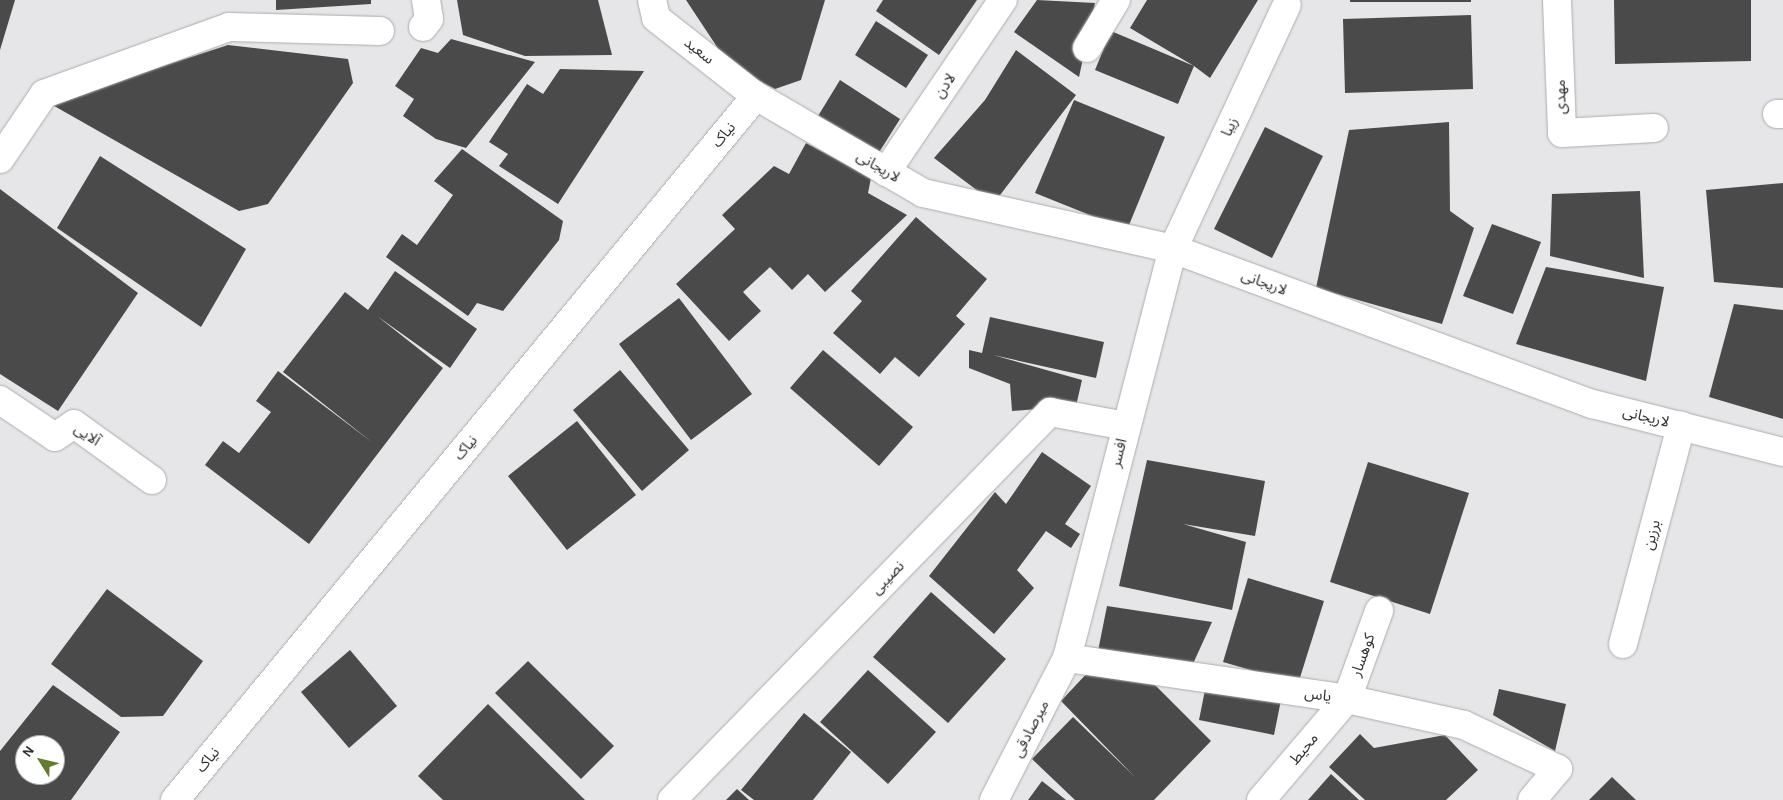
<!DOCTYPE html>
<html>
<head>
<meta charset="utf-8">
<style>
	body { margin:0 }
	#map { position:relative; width:1783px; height:800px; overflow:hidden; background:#e6e6e8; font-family:"Alegreya Sans","Noto Sans Arabic",sans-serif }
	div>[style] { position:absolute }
	.building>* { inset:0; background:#4a4a4b }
	.roads { filter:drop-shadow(0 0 1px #acacad) drop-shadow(0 0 1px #acacad) }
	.minor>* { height:28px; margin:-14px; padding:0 14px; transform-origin:14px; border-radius:14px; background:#fff }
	span { translate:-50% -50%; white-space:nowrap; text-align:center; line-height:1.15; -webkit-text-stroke:5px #fff; paint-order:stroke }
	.street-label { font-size:15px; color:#303031 }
	.north { position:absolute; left:15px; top:735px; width:50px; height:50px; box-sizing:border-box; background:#fff; border:1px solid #acacad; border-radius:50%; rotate:306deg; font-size:14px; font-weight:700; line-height:20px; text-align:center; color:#303031 }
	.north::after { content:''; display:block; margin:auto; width:18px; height:22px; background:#637c2f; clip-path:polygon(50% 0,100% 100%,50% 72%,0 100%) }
</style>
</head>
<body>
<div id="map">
	<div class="building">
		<div style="clip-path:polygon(0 0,15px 0,0 50px)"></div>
		<div style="clip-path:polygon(276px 0,371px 0,371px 4px,276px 10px)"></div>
		<div style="clip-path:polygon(457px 0,598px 0,612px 55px,525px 56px,463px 35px)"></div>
		<div style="clip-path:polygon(686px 0,825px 0,801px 80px,775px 89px,729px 65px)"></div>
		<div style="clip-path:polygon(883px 0,977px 0,939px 55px,876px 11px)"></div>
		<div style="clip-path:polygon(1037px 0,1095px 3px,1079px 77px,1014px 32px)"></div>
		<div style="clip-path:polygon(1147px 0,1258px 0,1210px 78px,1194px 66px,1178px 104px,1095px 70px,1111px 31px,1194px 66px,1130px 28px)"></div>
		<div style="clip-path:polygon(1350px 0,1471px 0,1471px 2px,1350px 2px)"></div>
		<div style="clip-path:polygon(1614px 0,1751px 0,1751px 61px,1615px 64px)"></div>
		<div style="clip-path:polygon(1471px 15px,1473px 89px,1345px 93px,1343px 19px)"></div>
		<div style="clip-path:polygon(876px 21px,928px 55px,906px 88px,855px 55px)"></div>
		<div style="clip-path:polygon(451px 39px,535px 62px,466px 148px,436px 139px,403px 116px,414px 99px,395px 86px,421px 48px,438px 53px)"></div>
		<div style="clip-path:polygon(228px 45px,348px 59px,353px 83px,268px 204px,239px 211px,49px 103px)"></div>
		<div style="clip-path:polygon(1016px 50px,1076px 95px,994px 203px,934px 158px,985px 100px)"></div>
		<div style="clip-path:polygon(560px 69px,644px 71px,558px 204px,499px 166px,508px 154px,489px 142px,527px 84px,543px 94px)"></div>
		<div style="clip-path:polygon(840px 80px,900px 119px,878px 154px,818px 116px)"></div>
		<div style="clip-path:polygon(1074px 100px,1165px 137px,1127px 230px,1035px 193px)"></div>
		<div style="clip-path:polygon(1449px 122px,1450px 211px,1474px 228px,1442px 324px,1316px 288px,1349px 130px)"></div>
		<div style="clip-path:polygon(1265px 127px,1323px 156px,1272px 258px,1214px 229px)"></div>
		<div style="clip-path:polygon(806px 143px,871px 178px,868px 193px,907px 215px,825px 292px,808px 274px,792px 290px,770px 267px,743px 292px,761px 311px,729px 341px,676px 284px,735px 229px,722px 215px,774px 166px,789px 174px)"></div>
		<div style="clip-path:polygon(462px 149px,563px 221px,559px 240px,503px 311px,477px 303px,468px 316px,386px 257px,402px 234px,417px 245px,453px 195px,434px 181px)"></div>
		<div style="clip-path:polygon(100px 156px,246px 249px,201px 327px,57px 228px)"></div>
		<div style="clip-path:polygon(1783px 183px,1783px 288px,1714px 282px,1706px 190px)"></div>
		<div style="clip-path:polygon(0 189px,138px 293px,58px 411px,0 374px)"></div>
		<div style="clip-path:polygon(1640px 191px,1644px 278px,1550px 256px,1552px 194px)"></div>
		<div style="clip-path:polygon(916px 217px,987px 279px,956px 316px,965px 324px,919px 377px,895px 357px,880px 374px,833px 333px,862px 301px,851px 291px)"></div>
		<div style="clip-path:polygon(1492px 224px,1541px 242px,1513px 314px,1463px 296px)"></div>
		<div style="clip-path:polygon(1546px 267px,1664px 287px,1646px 381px,1516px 344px)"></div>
		<div style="clip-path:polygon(395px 271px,477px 329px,450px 368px,377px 316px,443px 368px,309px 544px,205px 465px,223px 441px,239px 453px,271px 412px,256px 401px,278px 371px,373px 443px,283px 372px,345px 292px,368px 310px)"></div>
		<div style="clip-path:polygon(679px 298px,752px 394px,691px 440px,619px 344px)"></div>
		<div style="clip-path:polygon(1734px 304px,1783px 310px,1783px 419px,1709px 397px)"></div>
		<div style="clip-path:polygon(990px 317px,1104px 342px,1096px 378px,993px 355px,1082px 380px,1076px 406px,1012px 411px,1010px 384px,969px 368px,969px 350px,982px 353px)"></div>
		<div style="clip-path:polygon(823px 350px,913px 427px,879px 466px,790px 388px)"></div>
		<div style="clip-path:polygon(620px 370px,689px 450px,642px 491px,573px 410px)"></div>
		<div style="clip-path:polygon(577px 421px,636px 495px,567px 550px,508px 476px)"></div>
		<div style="clip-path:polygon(1042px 452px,1091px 486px,1065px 524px,1080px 534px,1071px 548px,1046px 531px,1017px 570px,1034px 588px,994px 634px,929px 576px,995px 492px,1006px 504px)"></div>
		<div style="clip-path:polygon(1147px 460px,1265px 481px,1255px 536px,1183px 524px,1246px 542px,1232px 610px,1119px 586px)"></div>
		<div style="clip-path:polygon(1368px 462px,1469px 493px,1430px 614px,1330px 582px)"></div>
		<div style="clip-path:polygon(1248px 578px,1324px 601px,1298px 684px,1223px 662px)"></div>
		<div style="clip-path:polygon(107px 589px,203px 661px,163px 716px,121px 717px,51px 664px)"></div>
		<div style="clip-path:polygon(931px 592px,1006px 659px,948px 723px,873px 657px)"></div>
		<div style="clip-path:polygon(1107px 606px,1212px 622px,1192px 666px,1096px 661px)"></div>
		<div style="clip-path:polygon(350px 650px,397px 706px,349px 748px,301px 692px)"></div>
		<div style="clip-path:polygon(528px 661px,614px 746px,581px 779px,495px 693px)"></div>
		<div style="clip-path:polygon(868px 670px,936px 732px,888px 784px,820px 722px)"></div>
		<div style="clip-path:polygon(1090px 670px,1152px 682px,1211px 741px,1154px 800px,1075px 800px,1032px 759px,1073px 717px,1135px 777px,1061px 701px)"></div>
		<div style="clip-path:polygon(evenodd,53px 685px,120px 732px,71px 800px,0 800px,0 751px,53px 685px,25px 745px,55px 745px,55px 775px,25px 775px,25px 745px)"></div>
		<div style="clip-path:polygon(1206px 685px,1281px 700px,1274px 735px,1199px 720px)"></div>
		<div style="clip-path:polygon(1499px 689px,1566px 704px,1555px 751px,1493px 715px)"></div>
		<div style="clip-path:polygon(488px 704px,585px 800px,443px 800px,418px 776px)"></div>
		<div style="clip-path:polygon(804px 713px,851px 752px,813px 800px,754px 800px,741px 790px)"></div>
		<div style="clip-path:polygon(1360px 734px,1374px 748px,1445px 735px,1478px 770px,1446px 800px,1365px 800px,1329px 767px)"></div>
		<div style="clip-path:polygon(1331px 774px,1359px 800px,1308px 800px)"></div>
		<div style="clip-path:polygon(1612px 777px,1636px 800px,1589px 800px)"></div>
		<div style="clip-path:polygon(1042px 781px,1066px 800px,1028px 800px)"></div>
		<div style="clip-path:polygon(737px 789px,749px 800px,726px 800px)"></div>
	</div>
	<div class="roads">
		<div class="minor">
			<div style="left:652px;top:0;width:18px;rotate:77deg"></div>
			<div style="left:656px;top:18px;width:127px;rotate:38deg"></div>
			<div style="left:756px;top:96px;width:193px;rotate:30.1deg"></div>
			<div style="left:923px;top:193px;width:256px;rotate:12.6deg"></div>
			<div style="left:1173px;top:249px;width:448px;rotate:20.3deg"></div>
			<div style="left:1593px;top:404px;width:196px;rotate:14.2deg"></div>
			<div style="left:1557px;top:0;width:133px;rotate:87.8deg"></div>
			<div style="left:1562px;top:133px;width:92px;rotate:-3.1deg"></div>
			<div style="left:423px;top:27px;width:10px;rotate:-53deg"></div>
			<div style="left:429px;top:19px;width:19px;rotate:-99deg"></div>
			<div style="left:1087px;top:48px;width:56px;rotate:-58.9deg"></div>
			<div style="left:1777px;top:114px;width:6px"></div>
			<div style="left:0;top:159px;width:78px;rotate:-55.9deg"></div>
			<div style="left:44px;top:94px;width:197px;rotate:-19.9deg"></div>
			<div style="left:229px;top:27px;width:151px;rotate:1.5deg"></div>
			<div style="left:886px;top:172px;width:208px;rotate:-55.8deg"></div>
			<div style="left:0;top:400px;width:66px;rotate:33.9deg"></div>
			<div style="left:55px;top:437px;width:23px;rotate:-34deg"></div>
			<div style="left:74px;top:424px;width:96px;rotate:35.7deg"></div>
			<div style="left:1623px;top:644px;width:226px;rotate:-75.1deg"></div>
			<div style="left:1067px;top:658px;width:283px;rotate:8.3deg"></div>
			<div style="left:1347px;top:699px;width:120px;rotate:12.5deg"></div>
			<div style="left:1464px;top:725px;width:104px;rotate:25.1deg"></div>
			<div style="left:1558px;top:769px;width:40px;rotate:130deg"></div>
			<div style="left:175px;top:800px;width:913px;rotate:-50.47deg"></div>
			<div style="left:672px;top:800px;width:542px;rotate:-45.75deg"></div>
			<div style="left:1050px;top:412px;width:77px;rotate:10.4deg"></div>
			<div style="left:994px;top:800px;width:160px;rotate:-62.8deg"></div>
			<div style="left:1067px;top:658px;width:423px;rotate:-75.5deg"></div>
			<div style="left:1173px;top:249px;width:269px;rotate:-65deg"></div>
			<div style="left:1261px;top:800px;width:133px;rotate:-49.6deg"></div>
			<div style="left:1347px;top:699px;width:94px;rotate:-70deg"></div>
		</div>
	</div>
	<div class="street-label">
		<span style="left:699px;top:51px;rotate:38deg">سعید</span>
		<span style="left:945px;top:86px;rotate:-56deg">لادن</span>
		<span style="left:1561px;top:97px;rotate:-92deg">مهدی</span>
		<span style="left:1230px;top:127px;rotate:-65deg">زیبا</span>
		<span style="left:724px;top:135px;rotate:-50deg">نیاک</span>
		<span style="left:878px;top:167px;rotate:30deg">لاریجانی</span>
		<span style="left:1264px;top:283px;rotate:20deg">لاریجانی</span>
		<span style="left:1646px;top:417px;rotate:14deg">لاریجانی</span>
		<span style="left:87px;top:435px;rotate:33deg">آلایی</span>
		<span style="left:466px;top:448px;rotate:-50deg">نیاک</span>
		<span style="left:1119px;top:453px;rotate:-76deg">افسر</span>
		<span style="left:1652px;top:535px;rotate:-75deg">برزین</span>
		<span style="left:888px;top:578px;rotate:-46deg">نصیبی</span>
		<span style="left:1363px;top:655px;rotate:-70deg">کوهسار</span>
		<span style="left:1318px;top:695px;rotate:8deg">یاس</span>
		<span style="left:1031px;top:729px;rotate:-63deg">میرصادقی</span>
		<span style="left:1304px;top:749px;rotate:-50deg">محیط</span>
		<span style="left:208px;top:760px;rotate:-50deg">نیاک</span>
	</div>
	<div class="north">N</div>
</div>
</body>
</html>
